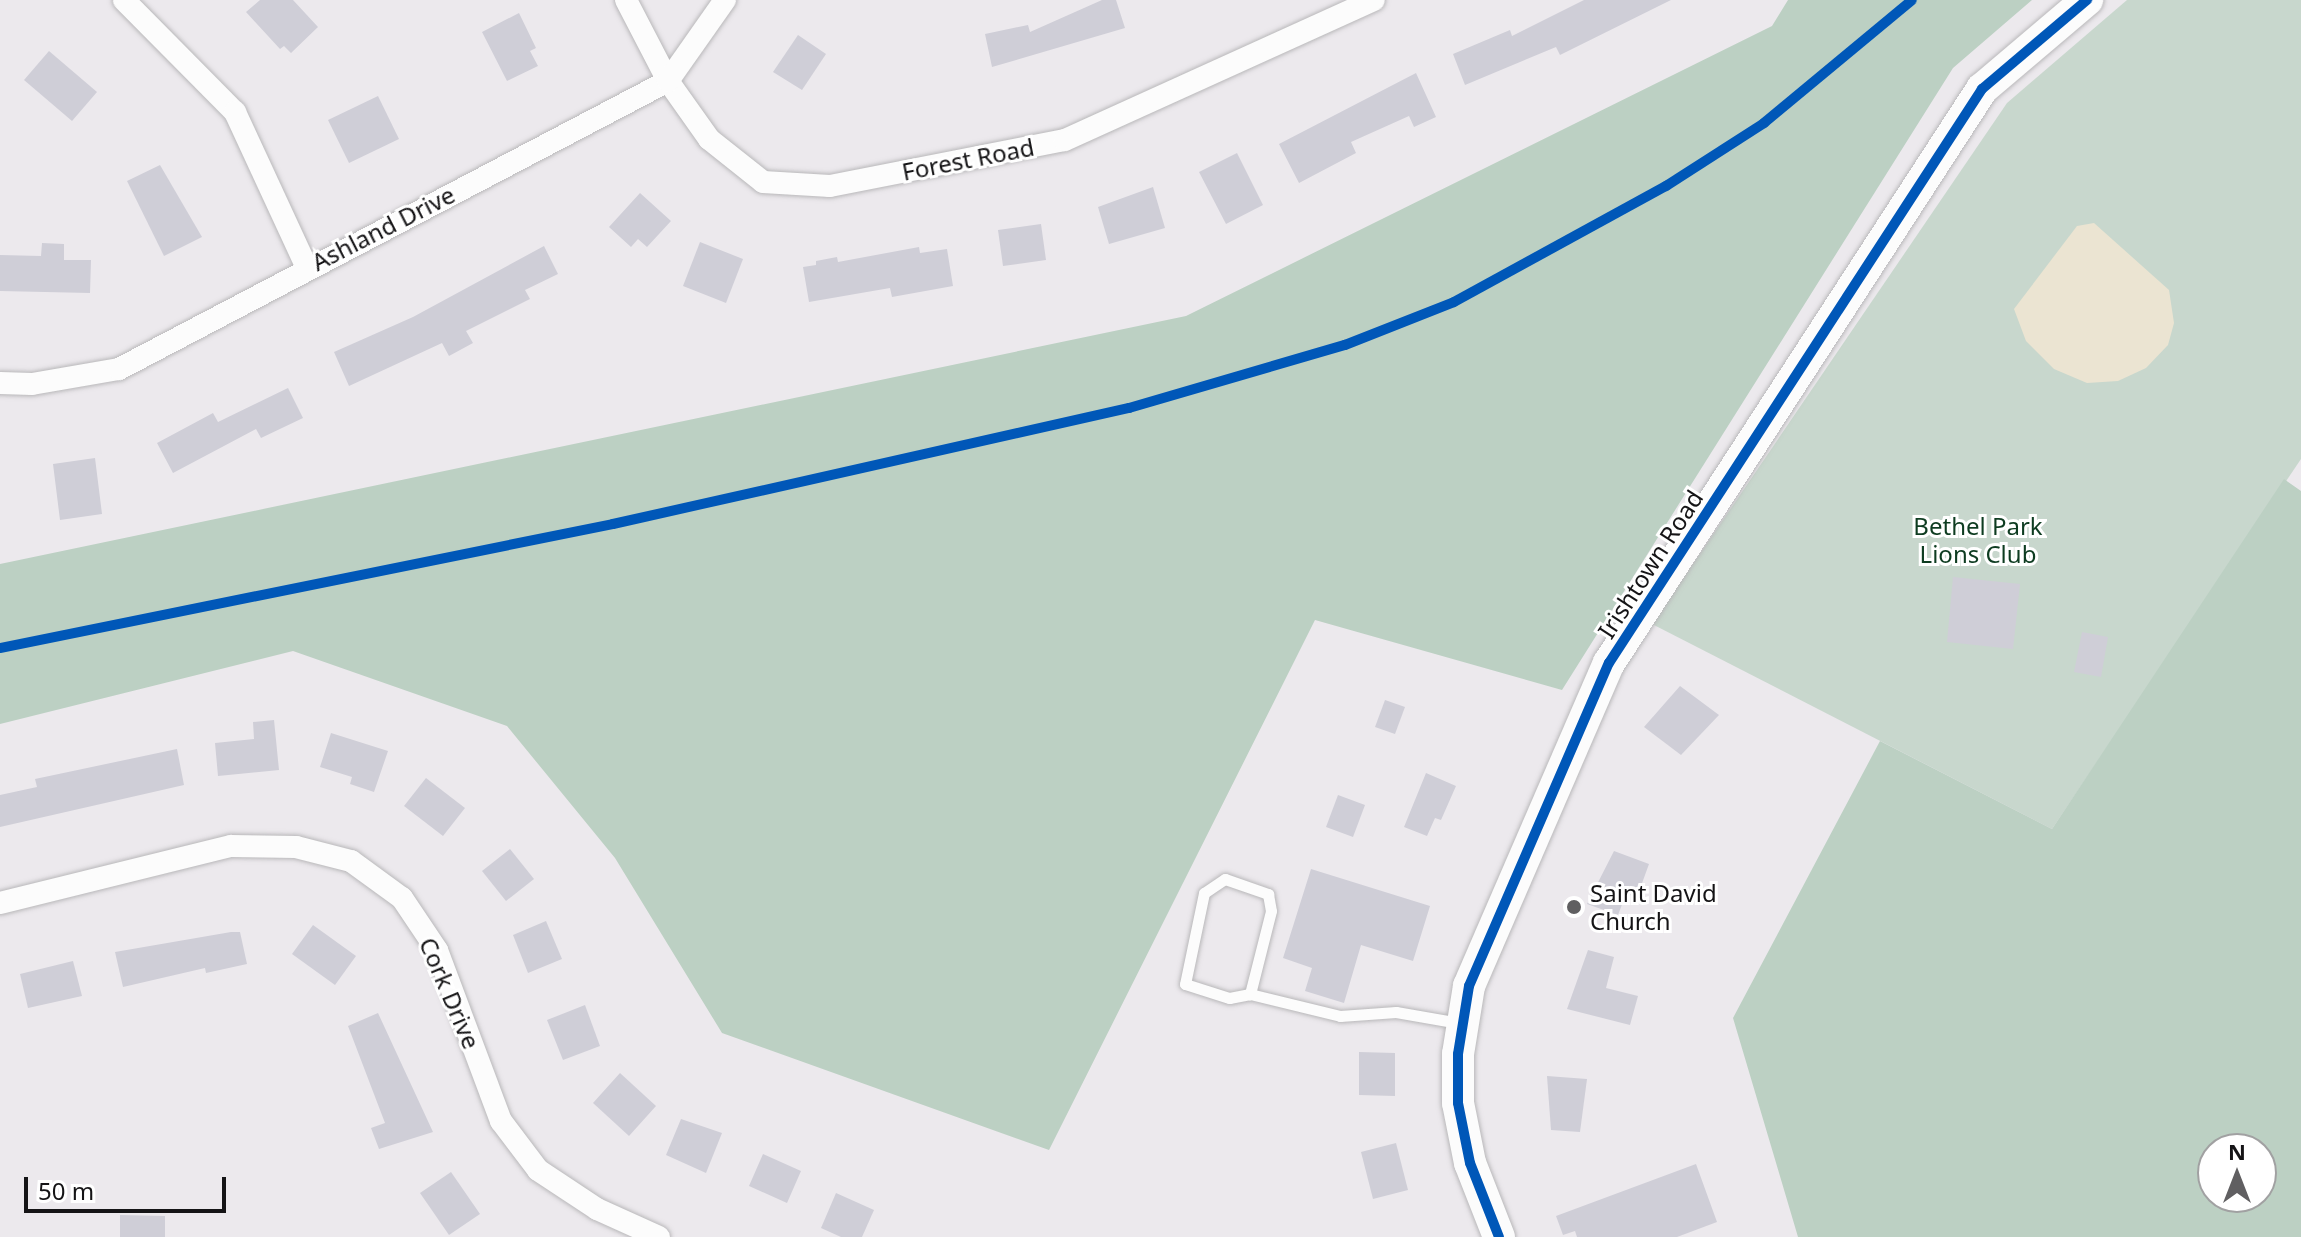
<!DOCTYPE html>
<html>
<head>
<meta charset="utf-8">
<style>
	body { margin:0 }
	#map { position:relative; width:2301px; height:1237px; overflow:hidden; background:#ece9ed; font-family:"Noto Sans",sans-serif }
	div>[style] { position:absolute }
	.green>* { inset:0; background:#c8d7cd }
	.forest>* { inset:0; background:#bcd0c3 }
	.sand>* { inset:0; background:#ebe4d2 }
	.building>* { inset:0; background:#cfced7 }
	.roads { filter:drop-shadow(0 0 2px #b9b8ba) drop-shadow(0 0 2px #b9b8ba) }
	.lane>* { height:11px; margin:-5.5px; padding:0 5.5px; transform-origin:5.5px; border-radius:5.5px; background:#fcfcfc }
	.street>* { height:22px; margin:-11px; padding:0 11px; transform-origin:11px; border-radius:11px; background:#fcfcfc }
	.secondary>* { height:32px; margin:-16px; padding:0 16px; transform-origin:16px; border-radius:16px; background:#fcfcfc }
	.cycleway>* { height:10px; margin:-5px; padding:0 5px; transform-origin:5px; border-radius:5px; background:#0057b8 }
	.dots>* { width:22px; height:22px; translate:-50% -50%; box-sizing:border-box; border:4px solid #fff; border-radius:50% }
	span { translate:-50% -50%; white-space:nowrap; text-align:center; line-height:1.15; -webkit-text-stroke:6px #fff; paint-order:stroke }
	.street-label { font-size:24px; color:#151416 }
	.park-label { font-size:24px; color:#0e3c21 }
	.poi-label { font-size:24px; color:#151416 }
	.left { translate:0 -50%; text-align:left }
	.north { position:absolute; left:2197px; top:1133px; width:80px; height:80px; box-sizing:border-box; background:#fff; border:2px solid #a1a1a2; border-radius:50%; rotate:0deg; font-size:22px; font-weight:700; line-height:32px; text-align:center; color:#151416 }
	.north::after { content:''; display:block; margin:auto; width:28px; height:36px; background:#605f61; clip-path:polygon(50% 0,100% 100%,50% 72%,0 100%) }
	.scale { position:absolute; left:24px; top:1177px; width:202px; height:36px; box-sizing:border-box; border:4px solid #151416; border-top:0; padding-left:10px; font-size:24px; line-height:28px; white-space:nowrap; color:#151416; -webkit-text-stroke:6px #fff; paint-order:stroke }
</style>
</head>
<body>
<div id="map">
	<div class="green">
		<div style="clip-path:polygon(2127px 0,2301px 0,2301px 459px,2052px 829px,1652px 624px,2007px 103px)"></div>
	</div>
	<div class="forest">
		<div style="clip-path:polygon(1788px 0,2032px 0,1953px 68px,1562px 690px,1315px 620px,1049px 1150px,722px 1033px,615px 858px,507px 726px,293px 651px,0 724px,0 564px,1186px 316px,1772px 26px)"></div>
		<div style="clip-path:polygon(evenodd,2284px 479px,2301px 491px,2301px 1237px,1798px 1237px,1733px 1018px,1880px 741px,2052px 829px,2284px 479px,2261px 1149px,2261px 1197px,2213px 1197px,2213px 1149px,2261px 1149px)"></div>
	</div>
	<div class="sand">
		<div style="clip-path:polygon(2094px 223px,2169px 290px,2174px 323px,2168px 345px,2146px 368px,2118px 381px,2087px 383px,2054px 369px,2026px 341px,2014px 309px,2077px 226px)"></div>
	</div>
	<div class="building">
		<div style="clip-path:polygon(260px 0,293px 0,318px 27px,291px 53px,284px 46px,280px 49px,246px 12px)"></div>
		<div style="clip-path:polygon(1102px 0,1116px 0,1125px 28px,992px 67px,985px 34px,1028px 25px,1030px 32px)"></div>
		<div style="clip-path:polygon(1584px 0,1671px 0,1560px 55px,1556px 47px,1465px 85px,1453px 54px,1510px 30px,1512px 36px)"></div>
		<div style="clip-path:polygon(519px 13px,536px 48px,530px 51px,538px 66px,507px 81px,482px 32px)"></div>
		<div style="clip-path:polygon(798px 35px,826px 54px,802px 90px,773px 72px)"></div>
		<div style="clip-path:polygon(49px 51px,97px 92px,72px 121px,24px 80px)"></div>
		<div style="clip-path:polygon(1416px 73px,1436px 117px,1414px 127px,1409px 116px,1351px 142px,1356px 153px,1299px 183px,1279px 144px)"></div>
		<div style="clip-path:polygon(378px 96px,399px 139px,349px 163px,328px 120px)"></div>
		<div style="clip-path:polygon(1237px 153px,1263px 205px,1226px 224px,1199px 172px)"></div>
		<div style="clip-path:polygon(160px 165px,202px 237px,164px 256px,127px 181px)"></div>
		<div style="clip-path:polygon(1153px 187px,1165px 228px,1109px 244px,1098px 207px)"></div>
		<div style="clip-path:polygon(640px 193px,671px 221px,647px 247px,638px 239px,631px 247px,609px 227px)"></div>
		<div style="clip-path:polygon(1041px 224px,1046px 260px,1003px 266px,998px 230px)"></div>
		<div style="clip-path:polygon(700px 242px,743px 259px,726px 303px,683px 286px)"></div>
		<div style="clip-path:polygon(42px 243px,64px 244px,64px 260px,91px 260px,90px 293px,0 291px,0 255px,41px 256px)"></div>
		<div style="clip-path:polygon(544px 246px,558px 274px,525px 290px,530px 299px,466px 331px,473px 343px,449px 356px,442px 343px,349px 386px,334px 352px,413px 317px)"></div>
		<div style="clip-path:polygon(919px 247px,920px 253px,947px 249px,953px 286px,892px 297px,890px 288px,809px 302px,803px 267px,816px 265px,816px 261px,837px 257px,838px 262px)"></div>
		<div style="clip-path:polygon(288px 388px,303px 418px,261px 438px,256px 429px,173px 473px,157px 443px,213px 413px,218px 422px)"></div>
		<div style="clip-path:polygon(95px 458px,102px 514px,60px 520px,53px 464px)"></div>
		<div style="clip-path:polygon(1953px 577px,2020px 584px,2013px 649px,1947px 642px)"></div>
		<div style="clip-path:polygon(2082px 632px,2108px 637px,2101px 677px,2074px 672px)"></div>
		<div style="clip-path:polygon(1680px 686px,1719px 715px,1681px 755px,1644px 727px)"></div>
		<div style="clip-path:polygon(1385px 700px,1405px 707px,1395px 734px,1375px 727px)"></div>
		<div style="clip-path:polygon(274px 720px,279px 770px,218px 776px,215px 743px,254px 739px,253px 722px)"></div>
		<div style="clip-path:polygon(331px 733px,388px 751px,374px 792px,350px 784px,352px 777px,320px 767px)"></div>
		<div style="clip-path:polygon(177px 749px,184px 785px,0 827px,0 795px,37px 787px,35px 779px)"></div>
		<div style="clip-path:polygon(1426px 773px,1456px 786px,1441px 820px,1435px 818px,1427px 836px,1404px 827px)"></div>
		<div style="clip-path:polygon(426px 778px,465px 808px,443px 836px,404px 806px)"></div>
		<div style="clip-path:polygon(1338px 795px,1365px 805px,1353px 837px,1326px 827px)"></div>
		<div style="clip-path:polygon(510px 849px,534px 879px,506px 901px,482px 871px)"></div>
		<div style="clip-path:polygon(1614px 851px,1649px 864px,1637px 897px,1626px 894px,1618px 915px,1587px 904px)"></div>
		<div style="clip-path:polygon(1311px 869px,1430px 906px,1413px 961px,1361px 945px,1344px 1003px,1305px 991px,1312px 968px,1283px 958px)"></div>
		<div style="clip-path:polygon(546px 921px,562px 959px,528px 973px,513px 935px)"></div>
		<div style="clip-path:polygon(313px 925px,356px 956px,335px 985px,292px 954px)"></div>
		<div style="clip-path:polygon(231px 932px,240px 932px,247px 964px,206px 973px,205px 968px,123px 987px,115px 952px)"></div>
		<div style="clip-path:polygon(1588px 950px,1614px 957px,1606px 988px,1638px 996px,1630px 1025px,1567px 1009px)"></div>
		<div style="clip-path:polygon(73px 961px,82px 996px,28px 1008px,20px 974px)"></div>
		<div style="clip-path:polygon(585px 1005px,600px 1046px,563px 1060px,547px 1020px)"></div>
		<div style="clip-path:polygon(378px 1013px,433px 1132px,379px 1149px,371px 1128px,385px 1123px,348px 1026px)"></div>
		<div style="clip-path:polygon(1359px 1052px,1395px 1053px,1395px 1096px,1359px 1095px)"></div>
		<div style="clip-path:polygon(620px 1073px,656px 1106px,629px 1136px,593px 1103px)"></div>
		<div style="clip-path:polygon(1547px 1076px,1587px 1079px,1580px 1132px,1551px 1130px)"></div>
		<div style="clip-path:polygon(681px 1119px,722px 1133px,706px 1173px,666px 1155px)"></div>
		<div style="clip-path:polygon(1396px 1143px,1408px 1190px,1373px 1199px,1361px 1152px)"></div>
		<div style="clip-path:polygon(763px 1154px,801px 1171px,787px 1203px,749px 1186px)"></div>
		<div style="clip-path:polygon(1696px 1164px,1717px 1222px,1677px 1237px,1577px 1237px,1575px 1231px,1563px 1235px,1556px 1216px)"></div>
		<div style="clip-path:polygon(451px 1172px,480px 1214px,449px 1235px,420px 1193px)"></div>
		<div style="clip-path:polygon(836px 1193px,874px 1210px,862px 1237px,841px 1237px,821px 1228px)"></div>
		<div style="clip-path:polygon(120px 1215px,165px 1216px,165px 1237px,120px 1237px)"></div>
	</div>
	<div class="roads">
		<div class="lane">
			<div style="left:1250px;top:994px;width:21px;rotate:169deg"></div>
			<div style="left:1229px;top:998px;width:46px;rotate:-162.3deg"></div>
			<div style="left:1185px;top:984px;width:93px;rotate:-78.2deg"></div>
			<div style="left:1204px;top:893px;width:25px;rotate:-34deg"></div>
			<div style="left:1225px;top:879px;width:46px;rotate:19.2deg"></div>
			<div style="left:1268px;top:894px;width:17px;rotate:80deg"></div>
			<div style="left:1271px;top:911px;width:86px;rotate:104.2deg"></div>
			<div style="left:1250px;top:994px;width:93px;rotate:13.7deg"></div>
			<div style="left:1340px;top:1016px;width:56px;rotate:-4.1deg"></div>
			<div style="left:1396px;top:1012px;width:64px;rotate:9.9deg"></div>
		</div>
		<div class="street">
			<div style="left:124px;top:0;width:158px;rotate:45.3deg"></div>
			<div style="left:235px;top:112px;width:172px;rotate:65.2deg"></div>
			<div style="left:626px;top:0;width:91px;rotate:62.6deg"></div>
			<div style="left:668px;top:81px;width:71px;rotate:54.7deg"></div>
			<div style="left:709px;top:139px;width:69px;rotate:38.5deg"></div>
			<div style="left:763px;top:182px;width:67px;rotate:3.4deg"></div>
			<div style="left:830px;top:186px;width:239px;rotate:-11.1deg"></div>
			<div style="left:1065px;top:140px;width:339px;rotate:-24.4deg"></div>
			<div style="left:0;top:383px;width:32px;rotate:2deg"></div>
			<div style="left:32px;top:384px;width:88px;rotate:-9.8deg"></div>
			<div style="left:119px;top:369px;width:620px;rotate:-27.68deg"></div>
			<div style="left:668px;top:81px;width:99px;rotate:-54.9deg"></div>
			<div style="left:0;top:903px;width:238px;rotate:-13.9deg"></div>
			<div style="left:231px;top:846px;width:65px;rotate:0.9deg"></div>
			<div style="left:296px;top:847px;width:57px;rotate:14.3deg"></div>
			<div style="left:351px;top:861px;width:63px;rotate:36deg"></div>
			<div style="left:402px;top:898px;width:63px;rotate:56.1deg"></div>
			<div style="left:437px;top:950px;width:183px;rotate:69.5deg"></div>
			<div style="left:501px;top:1121px;width:61px;rotate:52.9deg"></div>
			<div style="left:538px;top:1170px;width:71px;rotate:33.5deg"></div>
			<div style="left:597px;top:1209px;width:68px;rotate:24.3deg"></div>
		</div>
		<div class="secondary">
			<div style="left:1499px;top:1237px;width:79px;rotate:-111.4deg"></div>
			<div style="left:1470px;top:1163px;width:61px;rotate:-101.3deg"></div>
			<div style="left:1458px;top:1103px;width:49px;rotate:-90deg"></div>
			<div style="left:1458px;top:1054px;width:69px;rotate:-80.8deg"></div>
			<div style="left:1469px;top:986px;width:352px;rotate:-66.6deg"></div>
			<div style="left:1609px;top:663px;width:685px;rotate:-56.98deg"></div>
			<div style="left:1982px;top:89px;width:138px;rotate:-40.3deg"></div>
		</div>
	</div>
	<div class="cycleway">
		<div style="left:0;top:648px;width:625px;rotate:-11.44deg"></div>
		<div style="left:613px;top:524px;width:529px;rotate:-12.67deg"></div>
		<div style="left:1129px;top:408px;width:225px;rotate:-16.3deg"></div>
		<div style="left:1345px;top:345px;width:117px;rotate:-21.5deg"></div>
		<div style="left:1454px;top:302px;width:242px;rotate:-28.7deg"></div>
		<div style="left:1666px;top:186px;width:117px;rotate:-32.7deg"></div>
		<div style="left:1764px;top:123px;width:192px;rotate:-39.7deg"></div>
		<div style="left:1499px;top:1237px;width:79px;rotate:-111.4deg"></div>
		<div style="left:1470px;top:1163px;width:61px;rotate:-101.3deg"></div>
		<div style="left:1458px;top:1103px;width:49px;rotate:-90deg"></div>
		<div style="left:1458px;top:1054px;width:69px;rotate:-80.8deg"></div>
		<div style="left:1469px;top:986px;width:352px;rotate:-66.6deg"></div>
		<div style="left:1609px;top:663px;width:685px;rotate:-56.98deg"></div>
		<div style="left:1982px;top:89px;width:138px;rotate:-40.3deg"></div>
	</div>
	<div class="dots">
		<div style="left:1574px;top:907px;background:#605f61"></div>
	</div>
	<div class="street-label">
		<span style="left:968px;top:159px;rotate:-11deg">Forest Road</span>
		<span style="left:383px;top:228px;rotate:-27deg">Ashland Drive</span>
		<span style="left:1650px;top:564px;rotate:-57deg">Irishtown Road</span>
		<span style="left:450px;top:993px;rotate:67deg">Cork Drive</span>
	</div>
	<div class="park-label">
		<span style="left:1978px;top:540px">Bethel Park<br>Lions Club</span>
	</div>
	<div class="poi-label">
		<span class="left" style="left:1590px;top:907px">Saint David<br>Church</span>
	</div>
	<div class="north">N</div>
	<div class="scale">50 m</div>
</div>
</body>
</html>
